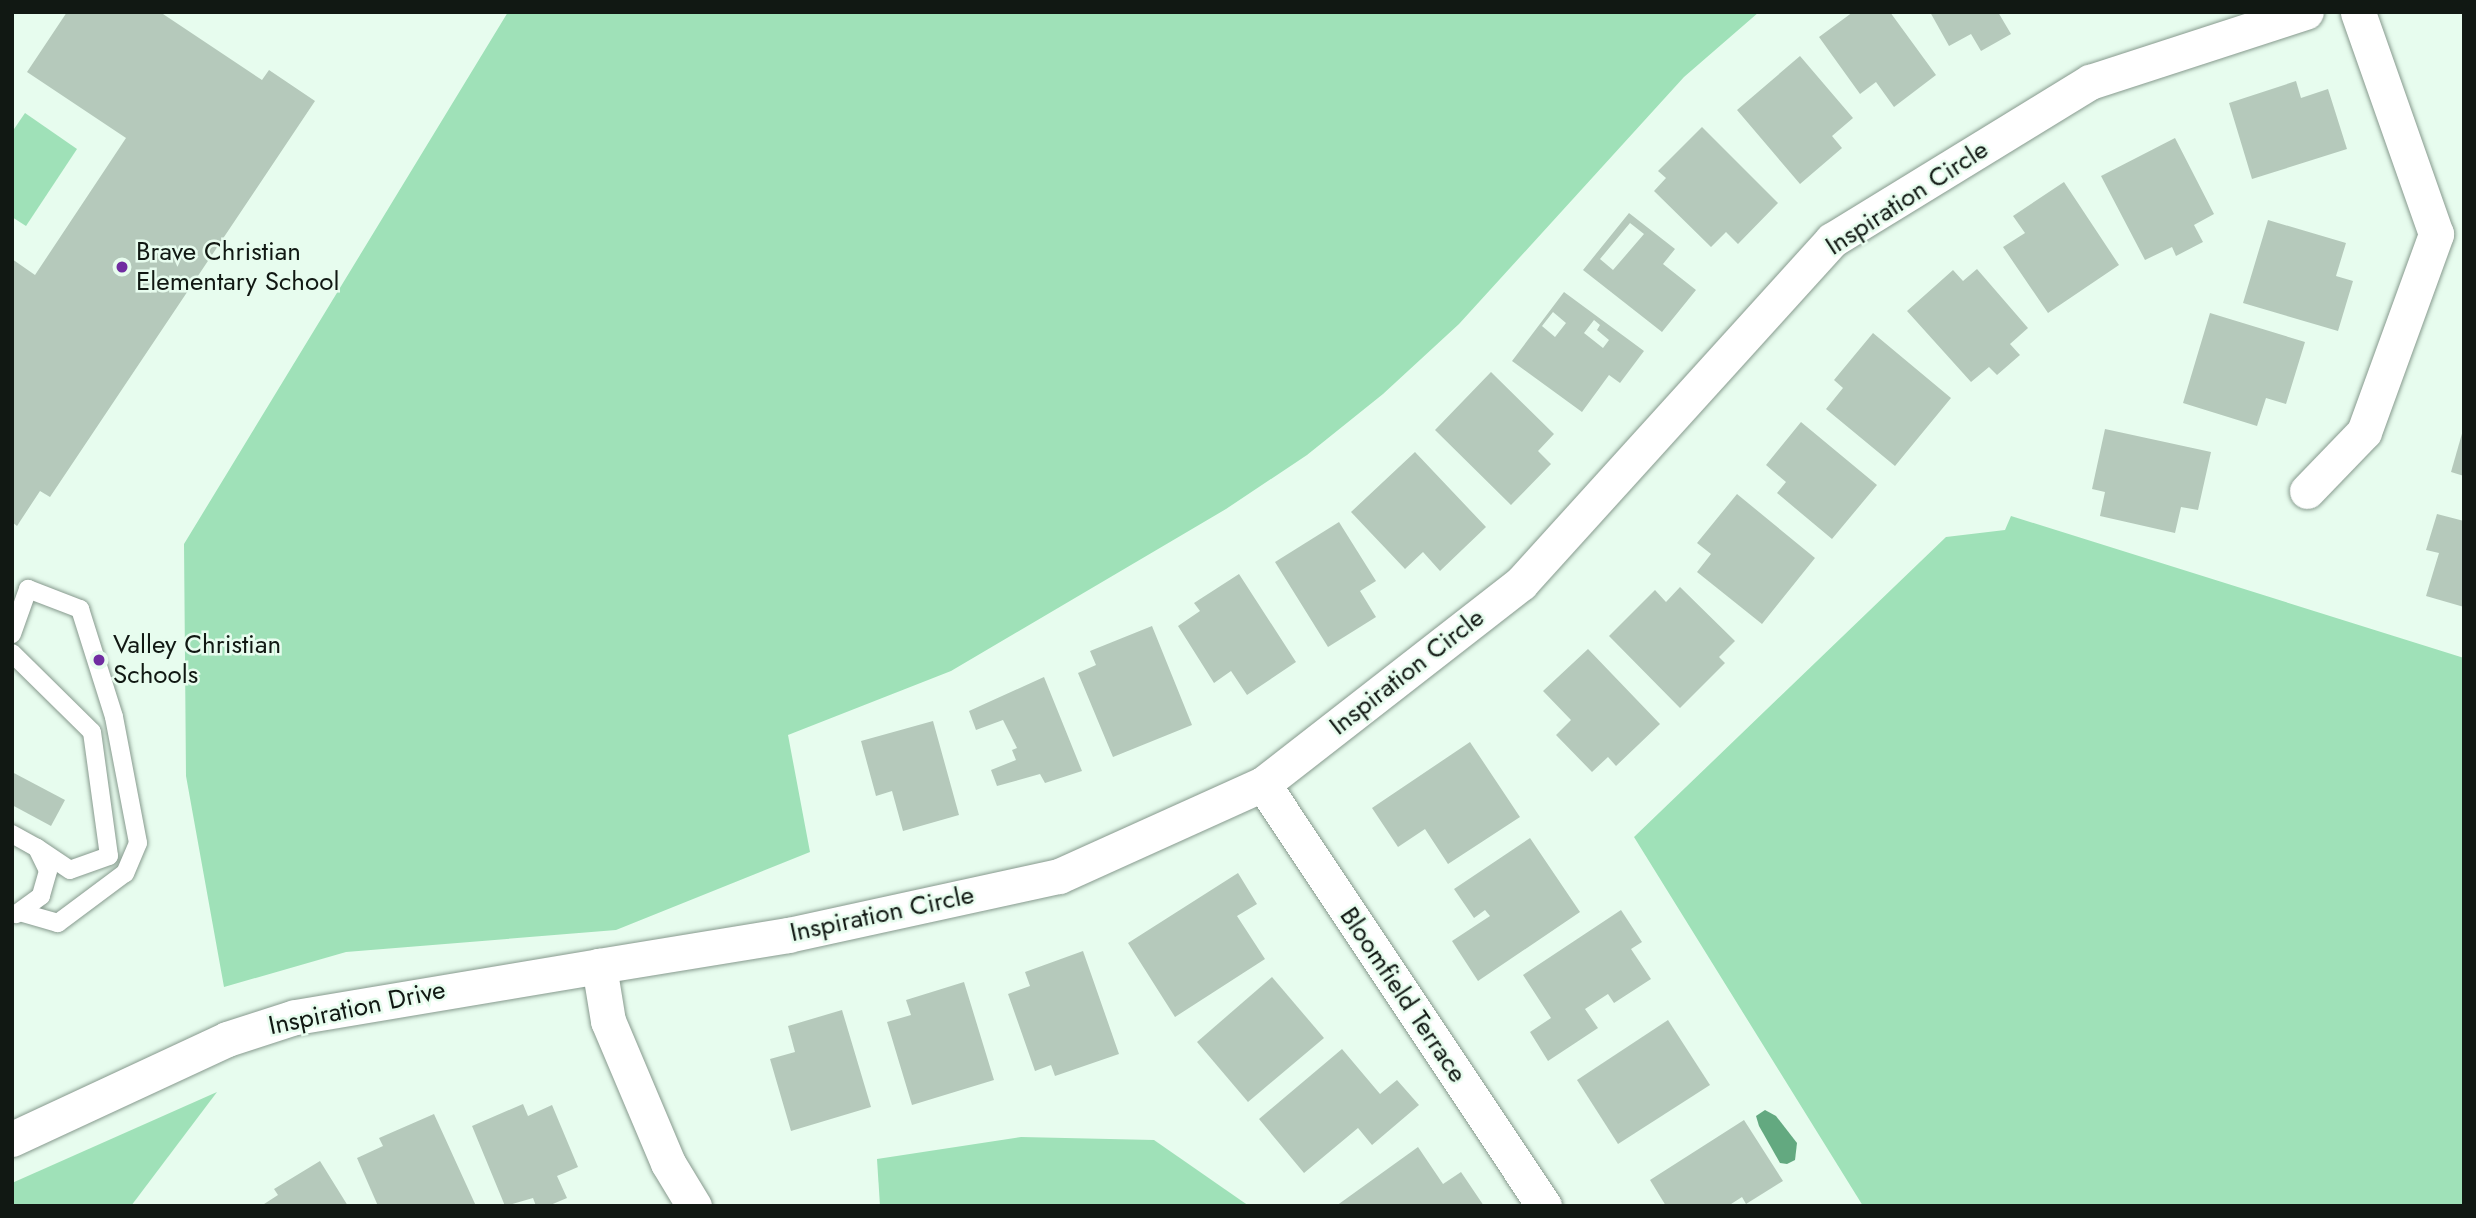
<!DOCTYPE html>
<html>
<head>
<meta charset="utf-8">
<style>
	body { margin:0 }
	#map { position:relative; width:2476px; height:1218px; overflow:hidden; background:#e7fcee; font-family:Jost,sans-serif }
	div>[style] { position:absolute }
	.green>* { inset:0; background:#9fe1b8 }
	.water>* { inset:0; background:#63a980 }
	.building>* { inset:0; background:#b5c9bb }
	.roads { filter:drop-shadow(0 0 2px #879a8e) drop-shadow(0 0 2px #879a8e) }
	.lane>* { height:18px; margin:-9px; padding:0 9px; transform-origin:9px; border-radius:9px; background:#fff }
	.street>* { height:35px; margin:-17.5px; padding:0 17.5px; transform-origin:17.5px; border-radius:17.5px; background:#fff }
	.dots>* { width:19px; height:19px; translate:-50% -50%; box-sizing:border-box; border:4px solid #e7fcee; border-radius:50% }
	span { translate:-50% -50%; white-space:nowrap; text-align:center; line-height:1.15; -webkit-text-stroke:5px #e7fcee; paint-order:stroke }
	.street-label { font-size:26px; color:#111813 }
	.poi-label { font-size:26px; color:#111813 }
	.left { translate:0 -50%; text-align:left }
	.frame { position:absolute; inset:0; border:14px solid #111813; pointer-events:none }
</style>
</head>
<body>
<div id="map">
	<div class="green">
		<div style="clip-path:polygon(508px 12px,1759px 12px,1684px 77px,1459px 324px,1383px 394px,1307px 455px,1226px 509px,951px 671px,788px 735px,810px 852px,616px 930px,346px 952px,224px 987px,186px 776px,184px 544px)"></div>
		<div style="clip-path:polygon(25px 113px,77px 149px,26px 226px,12px 217px,12px 132px)"></div>
		<div style="clip-path:polygon(2011px 516px,2464px 658px,2464px 1206px,1863px 1206px,1634px 837px,1946px 537px,2005px 530px)"></div>
		<div style="clip-path:polygon(217px 1092px,131px 1206px,12px 1206px,12px 1183px)"></div>
		<div style="clip-path:polygon(1021px 1137px,1154px 1140px,1249px 1206px,880px 1206px,877px 1159px)"></div>
	</div>
	<div class="water">
		<div style="clip-path:polygon(1765px 1110px,1776px 1116px,1797px 1143px,1795px 1160px,1787px 1164px,1780px 1163px,1759px 1126px,1756px 1116px)"></div>
	</div>
	<div class="building">
		<div style="clip-path:polygon(67px 12px,160px 12px,262px 80px,269px 70px,315px 101px,50px 497px,40px 491px,17px 526px,12px 522px,12px 259px,35px 275px,126px 138px,27px 72px)"></div>
		<div style="clip-path:polygon(1853px 12px,1890px 12px,1936px 75px,1894px 107px,1876px 82px,1860px 94px,1819px 37px)"></div>
		<div style="clip-path:polygon(1930px 12px,1998px 12px,2011px 34px,1981px 51px,1971px 34px,1949px 46px)"></div>
		<div style="clip-path:polygon(1800px 56px,1853px 118px,1832px 136px,1842px 148px,1800px 184px,1737px 110px)"></div>
		<div style="clip-path:polygon(2296px 81px,2301px 98px,2328px 89px,2347px 149px,2252px 179px,2229px 103px)"></div>
		<div style="clip-path:polygon(1702px 127px,1778px 203px,1738px 244px,1726px 232px,1711px 247px,1654px 191px,1666px 178px,1658px 171px)"></div>
		<div style="clip-path:polygon(2175px 138px,2214px 214px,2194px 225px,2203px 242px,2176px 256px,2172px 247px,2145px 260px,2101px 176px)"></div>
		<div style="clip-path:polygon(2064px 182px,2119px 265px,2048px 313px,2003px 247px,2025px 233px,2013px 216px)"></div>
		<div style="clip-path:polygon(evenodd,1629px 213px,1675px 249px,1663px 264px,1696px 290px,1662px 332px,1583px 270px,1629px 213px,1630px 223px,1644px 234px,1613px 270px,1600px 259px,1630px 223px)"></div>
		<div style="clip-path:polygon(2268px 220px,2346px 243px,2336px 276px,2353px 281px,2338px 331px,2243px 303px)"></div>
		<div style="clip-path:polygon(1977px 269px,2028px 328px,2010px 344px,2020px 355px,1997px 375px,1989px 367px,1971px 382px,1907px 311px,1953px 270px,1963px 281px)"></div>
		<div style="clip-path:polygon(evenodd,1564px 292px,1644px 351px,1620px 383px,1609px 375px,1582px 412px,1512px 361px,1564px 292px,1553px 312px,1566px 323px,1555px 337px,1542px 326px,1553px 312px,1564px 292px,1594px 320px,1600px 325px,1597px 330px,1609px 340px,1603px 348px,1584px 333px,1594px 320px)"></div>
		<div style="clip-path:polygon(2210px 313px,2305px 342px,2286px 404px,2266px 398px,2257px 426px,2183px 403px)"></div>
		<div style="clip-path:polygon(1873px 333px,1951px 398px,1895px 466px,1826px 409px,1843px 388px,1834px 380px)"></div>
		<div style="clip-path:polygon(1491px 372px,1554px 434px,1538px 451px,1551px 464px,1511px 505px,1435px 430px)"></div>
		<div style="clip-path:polygon(1801px 422px,1877px 485px,1832px 539px,1777px 493px,1786px 482px,1766px 465px)"></div>
		<div style="clip-path:polygon(2105px 429px,2211px 452px,2198px 510px,2181px 507px,2175px 533px,2100px 516px,2105px 492px,2092px 489px)"></div>
		<div style="clip-path:polygon(2463px 430px,2464px 430px,2464px 476px,2451px 472px)"></div>
		<div style="clip-path:polygon(1415px 452px,1486px 527px,1440px 571px,1423px 552px,1405px 569px,1351px 512px)"></div>
		<div style="clip-path:polygon(1737px 494px,1815px 558px,1762px 624px,1697px 572px,1711px 554px,1697px 543px)"></div>
		<div style="clip-path:polygon(2437px 514px,2464px 521px,2464px 607px,2426px 596px,2439px 553px,2426px 550px)"></div>
		<div style="clip-path:polygon(1339px 522px,1376px 581px,1360px 591px,1376px 617px,1328px 647px,1275px 562px)"></div>
		<div style="clip-path:polygon(1239px 574px,1296px 662px,1247px 695px,1231px 671px,1214px 683px,1178px 626px,1200px 611px,1194px 603px)"></div>
		<div style="clip-path:polygon(1680px 587px,1735px 641px,1719px 657px,1725px 663px,1680px 708px,1609px 636px,1655px 590px,1666px 602px)"></div>
		<div style="clip-path:polygon(1152px 626px,1192px 725px,1113px 757px,1078px 673px,1096px 665px,1090px 651px)"></div>
		<div style="clip-path:polygon(1588px 649px,1660px 724px,1616px 766px,1608px 757px,1592px 772px,1556px 735px,1571px 720px,1543px 691px)"></div>
		<div style="clip-path:polygon(1044px 677px,1082px 771px,1045px 783px,1040px 774px,997px 786px,991px 770px,1016px 760px,1012px 750px,1017px 748px,1003px 720px,976px 730px,969px 711px)"></div>
		<div style="clip-path:polygon(933px 721px,959px 815px,903px 831px,892px 791px,876px 796px,861px 741px)"></div>
		<div style="clip-path:polygon(1470px 742px,1520px 817px,1448px 864px,1425px 829px,1398px 847px,1372px 808px)"></div>
		<div style="clip-path:polygon(12px 772px,65px 800px,51px 826px,12px 805px)"></div>
		<div style="clip-path:polygon(1530px 838px,1580px 912px,1478px 981px,1452px 941px,1490px 916px,1485px 910px,1474px 918px,1454px 889px)"></div>
		<div style="clip-path:polygon(1238px 873px,1257px 904px,1237px 916px,1265px 959px,1175px 1017px,1128px 943px)"></div>
		<div style="clip-path:polygon(1621px 910px,1642px 942px,1631px 949px,1651px 979px,1614px 1003px,1608px 994px,1585px 1009px,1598px 1028px,1548px 1061px,1530px 1032px,1551px 1018px,1523px 975px)"></div>
		<div style="clip-path:polygon(1083px 951px,1119px 1054px,1055px 1076px,1051px 1065px,1035px 1071px,1008px 994px,1030px 986px,1025px 972px)"></div>
		<div style="clip-path:polygon(1272px 977px,1324px 1038px,1248px 1102px,1197px 1042px)"></div>
		<div style="clip-path:polygon(964px 982px,994px 1080px,912px 1105px,887px 1022px,911px 1015px,906px 1000px)"></div>
		<div style="clip-path:polygon(842px 1010px,871px 1107px,791px 1131px,770px 1059px,795px 1052px,788px 1026px)"></div>
		<div style="clip-path:polygon(1668px 1020px,1710px 1085px,1618px 1144px,1577px 1080px)"></div>
		<div style="clip-path:polygon(1342px 1049px,1380px 1094px,1397px 1080px,1419px 1105px,1372px 1145px,1358px 1128px,1304px 1173px,1259px 1119px)"></div>
		<div style="clip-path:polygon(523px 1104px,528px 1116px,552px 1105px,578px 1167px,557px 1176px,567px 1198px,548px 1206px,536px 1206px,533px 1198px,505px 1206px,472px 1126px)"></div>
		<div style="clip-path:polygon(434px 1114px,476px 1206px,378px 1206px,357px 1158px,383px 1146px,379px 1138px)"></div>
		<div style="clip-path:polygon(1744px 1120px,1783px 1181px,1746px 1204px,1742px 1197px,1728px 1206px,1666px 1206px,1650px 1180px)"></div>
		<div style="clip-path:polygon(1418px 1147px,1443px 1184px,1461px 1172px,1484px 1206px,1336px 1206px)"></div>
		<div style="clip-path:polygon(320px 1161px,348px 1206px,261px 1206px,278px 1195px,274px 1189px)"></div>
	</div>
	<div class="roads">
		<div class="lane">
			<div style="left:12px;top:634px;width:48px;rotate:-70.4deg"></div>
			<div style="left:28px;top:589px;width:56px;rotate:21deg"></div>
			<div style="left:80px;top:609px;width:113px;rotate:72.5deg"></div>
			<div style="left:114px;top:717px;width:128px;rotate:79.2deg"></div>
			<div style="left:138px;top:843px;width:33px;rotate:113deg"></div>
			<div style="left:125px;top:873px;width:84px;rotate:143.3deg"></div>
			<div style="left:58px;top:923px;width:36px;rotate:-164deg"></div>
			<div style="left:12px;top:653px;width:112px;rotate:44.6deg"></div>
			<div style="left:92px;top:732px;width:125px;rotate:82.2deg"></div>
			<div style="left:109px;top:856px;width:41px;rotate:160.3deg"></div>
			<div style="left:70px;top:870px;width:40px;rotate:-146deg"></div>
			<div style="left:12px;top:834px;width:29px;rotate:29deg"></div>
			<div style="left:37px;top:848px;width:25px;rotate:64deg"></div>
			<div style="left:48px;top:871px;width:26px;rotate:106deg"></div>
			<div style="left:41px;top:896px;width:31px;rotate:144deg"></div>
		</div>
		<div class="street">
			<div style="left:2307px;top:491px;width:82px;rotate:-46deg"></div>
			<div style="left:2364px;top:432px;width:211px;rotate:-70deg"></div>
			<div style="left:2436px;top:234px;width:235px;rotate:-109.4deg"></div>
			<div style="left:1263px;top:784px;width:507px;rotate:56.34deg"></div>
			<div style="left:12px;top:1139px;width:237px;rotate:-24.9deg"></div>
			<div style="left:227px;top:1039px;width:71px;rotate:-17.9deg"></div>
			<div style="left:295px;top:1017px;width:308px;rotate:-9.5deg"></div>
			<div style="left:694px;top:1206px;width:50px;rotate:-121.2deg"></div>
			<div style="left:668px;top:1163px;width:154px;rotate:-112.9deg"></div>
			<div style="left:608px;top:1021px;width:56px;rotate:-99.3deg"></div>
			<div style="left:599px;top:966px;width:192px;rotate:-9.3deg"></div>
			<div style="left:788px;top:935px;width:277px;rotate:-12.3deg"></div>
			<div style="left:1059px;top:876px;width:224px;rotate:-24.3deg"></div>
			<div style="left:1263px;top:784px;width:327px;rotate:-37.9deg"></div>
			<div style="left:1521px;top:583px;width:463px;rotate:-47.8deg"></div>
			<div style="left:1832px;top:240px;width:303px;rotate:-31.5deg"></div>
			<div style="left:2090px;top:82px;width:227px;rotate:-18deg"></div>
		</div>
	</div>
	<div class="dots">
		<div style="left:122px;top:267px;background:#702da1"></div>
		<div style="left:99px;top:660px;background:#702da1"></div>
	</div>
	<div class="street-label">
		<span style="left:1907px;top:198px;rotate:-33deg">Inspiration Circle</span>
		<span style="left:1407px;top:672px;rotate:-38deg">Inspiration Circle</span>
		<span style="left:882px;top:914px;rotate:-12deg">Inspiration Circle</span>
		<span style="left:1403px;top:995px;rotate:56deg">Bloomfield Terrace</span>
		<span style="left:357px;top:1008px;rotate:-12deg">Inspiration Drive</span>
	</div>
	<div class="poi-label">
		<span class="left" style="left:136px;top:267px">Brave Christian<br>Elementary School</span>
		<span class="left" style="left:113px;top:660px">Valley Christian<br>Schools</span>
	</div>
	<div class="frame"></div>
</div>
</body>
</html>
